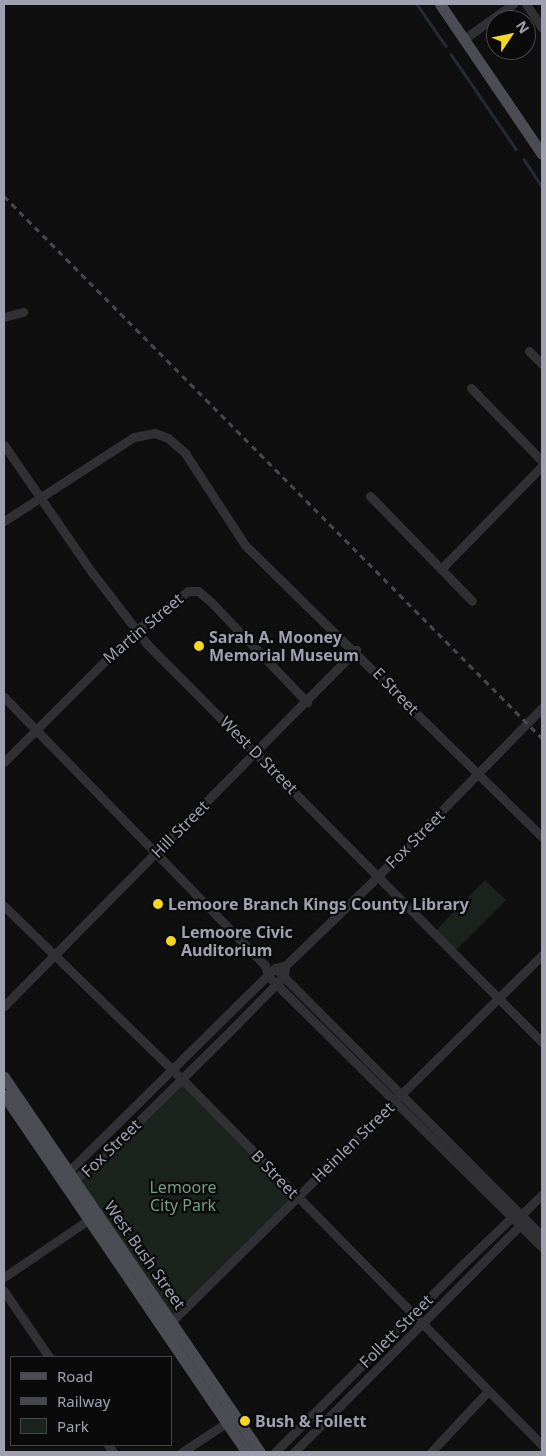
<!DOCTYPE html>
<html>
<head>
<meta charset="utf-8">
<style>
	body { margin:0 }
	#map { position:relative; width:546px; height:1456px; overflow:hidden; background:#0f0f10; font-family:"Noto Sans",sans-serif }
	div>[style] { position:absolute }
	.green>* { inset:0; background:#1b231d }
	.stream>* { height:2.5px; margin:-1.25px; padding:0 1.25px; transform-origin:1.25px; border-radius:1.25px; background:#252b34 }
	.minor>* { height:9px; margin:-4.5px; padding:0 4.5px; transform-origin:4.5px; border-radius:4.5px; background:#303035 }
	.major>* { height:11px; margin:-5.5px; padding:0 5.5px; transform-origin:5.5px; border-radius:5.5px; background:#4c4c54 }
	.rail>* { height:2.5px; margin-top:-1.25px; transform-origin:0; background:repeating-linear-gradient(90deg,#47474e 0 6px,transparent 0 11px) }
	.dots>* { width:14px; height:14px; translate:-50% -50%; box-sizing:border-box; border:2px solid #0a0a0b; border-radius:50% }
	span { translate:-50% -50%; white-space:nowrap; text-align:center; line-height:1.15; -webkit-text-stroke:4.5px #0a0a0b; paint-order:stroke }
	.street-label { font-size:16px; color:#9fa1b1 }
	.poi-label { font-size:16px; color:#9fa1b1; font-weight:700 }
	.left { translate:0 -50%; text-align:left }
	.park-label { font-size:16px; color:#769d80 }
	.frame { position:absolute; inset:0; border:5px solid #9fa1b1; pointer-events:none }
	.legend { position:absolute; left:10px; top:1356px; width:162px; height:90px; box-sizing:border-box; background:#0a0a0b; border:1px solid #46464d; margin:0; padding:6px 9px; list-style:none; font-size:15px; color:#9fa1b1 }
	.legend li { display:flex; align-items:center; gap:10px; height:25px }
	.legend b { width:25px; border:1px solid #46464d }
	.north { position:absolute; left:486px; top:10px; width:50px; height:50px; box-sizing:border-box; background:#0a0a0b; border:1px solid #46464d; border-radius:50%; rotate:56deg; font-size:14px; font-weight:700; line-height:20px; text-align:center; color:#9fa1b1 }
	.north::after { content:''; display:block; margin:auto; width:18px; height:22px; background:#f4d723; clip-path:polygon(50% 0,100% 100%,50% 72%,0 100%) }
</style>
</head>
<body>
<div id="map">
	<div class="green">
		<div style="clip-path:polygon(485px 880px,506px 900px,454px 952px,433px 933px)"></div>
		<div style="clip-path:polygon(182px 1079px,297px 1197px,171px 1321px,75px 1182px)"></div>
	</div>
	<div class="stream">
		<div style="left:417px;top:4px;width:51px;rotate:55.4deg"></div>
		<div style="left:451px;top:54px;width:115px;rotate:55.6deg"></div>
		<div style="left:524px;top:159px;width:33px;rotate:57deg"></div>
	</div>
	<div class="minor">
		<div style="left:526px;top:4px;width:29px;rotate:56deg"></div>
		<div style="left:464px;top:39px;width:60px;rotate:-35.5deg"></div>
		<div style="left:4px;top:317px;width:20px;rotate:-15deg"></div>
		<div style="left:529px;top:351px;width:18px;rotate:45deg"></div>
		<div style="left:471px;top:388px;width:102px;rotate:45.8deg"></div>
		<div style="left:4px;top:445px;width:153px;rotate:55.4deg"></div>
		<div style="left:91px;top:571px;width:92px;rotate:52.5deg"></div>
		<div style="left:147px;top:644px;width:561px;rotate:45.22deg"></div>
		<div style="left:370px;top:496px;width:146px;rotate:45.8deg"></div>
		<div style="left:4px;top:521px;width:155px;rotate:-32.9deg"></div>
		<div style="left:134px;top:437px;width:21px;rotate:-11deg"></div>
		<div style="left:155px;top:433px;width:14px;rotate:21deg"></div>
		<div style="left:168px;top:438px;width:23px;rotate:41deg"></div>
		<div style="left:185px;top:453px;width:110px;rotate:56.9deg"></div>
		<div style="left:245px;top:545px;width:417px;rotate:44.5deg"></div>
		<div style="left:441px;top:569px;width:144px;rotate:-45.6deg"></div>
		<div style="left:4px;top:697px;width:374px;rotate:45.8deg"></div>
		<div style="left:265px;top:965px;width:11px;rotate:75deg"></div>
		<div style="left:268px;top:976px;width:385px;rotate:44.7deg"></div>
		<div style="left:4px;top:762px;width:185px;rotate:-45deg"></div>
		<div style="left:135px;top:631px;width:66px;rotate:-37deg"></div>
		<div style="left:188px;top:591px;width:10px"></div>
		<div style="left:198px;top:591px;width:17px;rotate:40deg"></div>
		<div style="left:211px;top:602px;width:139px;rotate:46.2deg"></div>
		<div style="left:4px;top:906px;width:251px;rotate:44.2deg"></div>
		<div style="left:184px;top:1081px;width:511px;rotate:45.48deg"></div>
		<div style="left:279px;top:972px;width:373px;rotate:45.1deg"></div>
		<div style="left:4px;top:1006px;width:501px;rotate:-45.32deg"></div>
		<div style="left:67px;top:1178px;width:6px;rotate:-81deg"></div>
		<div style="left:68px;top:1172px;width:291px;rotate:-44.6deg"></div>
		<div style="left:275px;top:968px;width:11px;rotate:-15deg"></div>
		<div style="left:286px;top:965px;width:120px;rotate:-44deg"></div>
		<div style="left:372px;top:882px;width:243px;rotate:-45.7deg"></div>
		<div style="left:71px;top:1183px;width:76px;rotate:-41.8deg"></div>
		<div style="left:128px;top:1132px;width:145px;rotate:-44.7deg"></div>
		<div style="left:231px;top:1030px;width:76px;rotate:-45.5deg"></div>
		<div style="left:284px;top:976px;width:10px;rotate:-84deg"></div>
		<div style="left:4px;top:1277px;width:109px;rotate:-34.1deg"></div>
		<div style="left:4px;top:1291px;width:80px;rotate:55.7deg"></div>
		<div style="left:168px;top:1325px;width:526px;rotate:-44.69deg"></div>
		<div style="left:108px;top:1445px;width:9px;rotate:54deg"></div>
		<div style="left:182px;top:1452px;width:60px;rotate:-33.4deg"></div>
		<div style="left:275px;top:1452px;width:266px;rotate:-45deg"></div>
		<div style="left:463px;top:1264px;width:68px;rotate:-43.8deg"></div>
		<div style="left:512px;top:1217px;width:5px;rotate:-11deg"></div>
		<div style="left:294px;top:1452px;width:320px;rotate:-45.1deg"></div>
		<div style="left:520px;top:1225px;width:10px;rotate:-84deg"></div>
		<div style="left:521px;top:1215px;width:29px;rotate:-44deg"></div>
		<div style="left:431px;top:1452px;width:83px;rotate:-46.9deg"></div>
	</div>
	<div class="major">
		<div style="left:440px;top:4px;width:181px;rotate:55.8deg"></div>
		<div style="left:4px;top:1077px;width:454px;rotate:55.7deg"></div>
		<div style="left:4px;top:1095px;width:432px;rotate:55.8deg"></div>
	</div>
	<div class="rail">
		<div style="left:4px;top:196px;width:764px;rotate:45.21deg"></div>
	</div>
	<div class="dots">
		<div style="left:199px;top:646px;background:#f4d723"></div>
		<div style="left:158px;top:904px;background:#f4d723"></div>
		<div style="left:171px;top:941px;background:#f4d723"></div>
		<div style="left:245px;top:1421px;background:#f4d723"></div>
	</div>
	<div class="street-label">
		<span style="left:143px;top:628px;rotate:-40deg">Martin Street</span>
		<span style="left:396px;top:691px;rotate:46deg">E Street</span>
		<span style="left:259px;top:755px;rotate:45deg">West D Street</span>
		<span style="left:180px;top:829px;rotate:-45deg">Hill Street</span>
		<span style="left:415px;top:839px;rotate:-45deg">Fox Street</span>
		<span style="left:353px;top:1142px;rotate:-44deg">Heinlen Street</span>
		<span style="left:111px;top:1148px;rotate:-44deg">Fox Street</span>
		<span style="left:275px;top:1174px;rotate:46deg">B Street</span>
		<span style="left:145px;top:1255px;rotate:55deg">West Bush Street</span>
		<span style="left:396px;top:1331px;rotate:-45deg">Follett Street</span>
	</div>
	<div class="poi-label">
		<span class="left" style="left:209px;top:646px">Sarah A. Mooney<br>Memorial Museum</span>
		<span class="left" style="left:168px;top:904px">Lemoore Branch Kings County Library</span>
		<span class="left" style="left:181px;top:941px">Lemoore Civic<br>Auditorium</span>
		<span class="left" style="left:255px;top:1421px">Bush &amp; Follett</span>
	</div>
	<div class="park-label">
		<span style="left:183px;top:1196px">Lemoore<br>City Park</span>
	</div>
	<div class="frame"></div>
	<ul class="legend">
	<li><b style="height:6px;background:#4c4c54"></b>Road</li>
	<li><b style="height:6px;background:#47474e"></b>Railway</li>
	<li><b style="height:14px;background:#1b231d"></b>Park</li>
	</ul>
	<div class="north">N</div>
</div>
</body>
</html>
